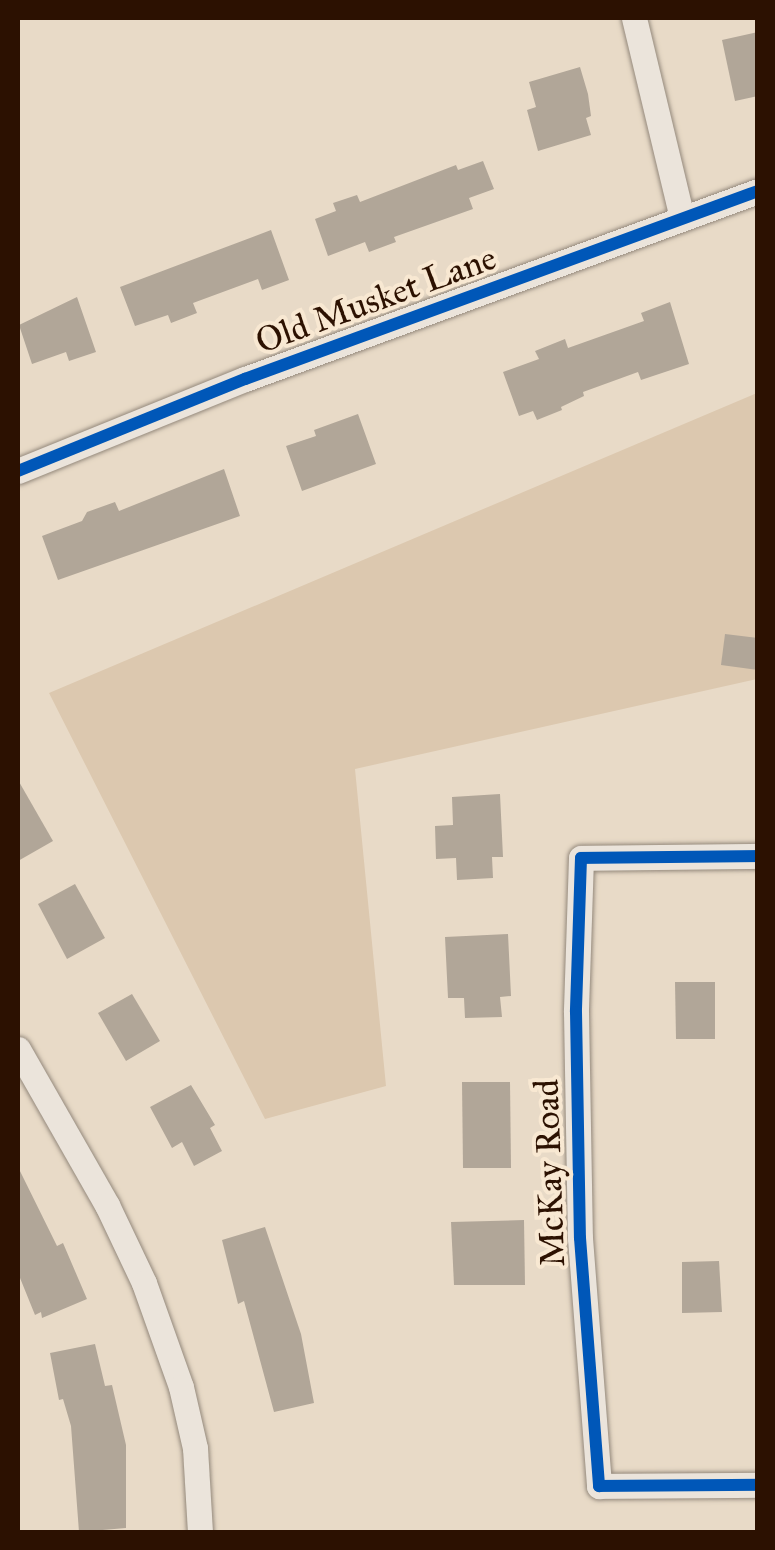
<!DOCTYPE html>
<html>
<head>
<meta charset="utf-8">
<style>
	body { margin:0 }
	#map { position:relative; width:775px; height:1550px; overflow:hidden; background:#e8dac7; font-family:"IM FELL Great Primer",serif }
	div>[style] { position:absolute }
	.green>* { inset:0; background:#dcc8af }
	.building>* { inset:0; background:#b1a698 }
	.roads { filter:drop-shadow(0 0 2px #94897c) drop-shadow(0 0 2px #94897c) }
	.minor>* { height:25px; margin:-12.5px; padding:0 12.5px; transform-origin:12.5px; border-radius:12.5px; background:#ebe4db }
	.cycleway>* { height:12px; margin:-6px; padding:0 6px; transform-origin:6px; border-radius:6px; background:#0057b8 }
	span { translate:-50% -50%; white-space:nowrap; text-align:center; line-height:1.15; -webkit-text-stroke:8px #f8e8d2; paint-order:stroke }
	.street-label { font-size:35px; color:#2c1101 }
	.frame { position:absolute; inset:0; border:20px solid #2c1101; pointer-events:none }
</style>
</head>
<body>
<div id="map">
	<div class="green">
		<div style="clip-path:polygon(757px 393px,757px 679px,355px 769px,386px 1086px,265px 1119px,49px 693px)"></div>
	</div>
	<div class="building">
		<div style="clip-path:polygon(758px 32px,758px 96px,735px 101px,722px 40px)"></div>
		<div style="clip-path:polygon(580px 67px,588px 94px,591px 116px,586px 118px,591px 135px,538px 151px,527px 110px,536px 107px,529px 82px)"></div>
		<div style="clip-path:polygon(483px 161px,494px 189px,469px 198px,473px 209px,394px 237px,396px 242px,369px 252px,365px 242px,328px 256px,315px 219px,336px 211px,333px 203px,357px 195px,360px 202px,456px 165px,458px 170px)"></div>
		<div style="clip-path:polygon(271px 230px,289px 280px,262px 290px,258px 279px,193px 303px,197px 313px,171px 323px,168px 315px,135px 326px,120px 287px)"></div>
		<div style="clip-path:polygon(77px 297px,96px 352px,69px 361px,66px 352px,32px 364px,19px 325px)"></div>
		<div style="clip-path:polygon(670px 302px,689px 364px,641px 380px,638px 372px,583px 392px,584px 396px,561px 407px,562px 410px,537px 420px,533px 411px,519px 416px,503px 372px,539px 359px,535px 351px,565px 339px,568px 348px,644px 321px,641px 313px)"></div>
		<div style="clip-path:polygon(358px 414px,376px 464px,302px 491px,286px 446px,316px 436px,314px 430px)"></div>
		<div style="clip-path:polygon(224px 469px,240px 516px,58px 580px,42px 536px,82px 521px,87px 512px,115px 502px,119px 511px)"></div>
		<div style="clip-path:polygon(725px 634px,758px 638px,758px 670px,721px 665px)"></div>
		<div style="clip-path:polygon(18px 780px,53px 841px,18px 861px)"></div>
		<div style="clip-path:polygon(500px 794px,503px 857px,492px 857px,493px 878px,457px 880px,456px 858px,436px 859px,435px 826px,453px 825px,452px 797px)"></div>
		<div style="clip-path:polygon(75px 884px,105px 938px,67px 959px,38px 904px)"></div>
		<div style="clip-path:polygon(508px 934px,511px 996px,500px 997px,502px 1017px,465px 1018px,464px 998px,448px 998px,445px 937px)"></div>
		<div style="clip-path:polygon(675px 982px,715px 982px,715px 1039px,676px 1039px)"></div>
		<div style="clip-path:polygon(132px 994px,160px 1041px,126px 1061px,98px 1013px)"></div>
		<div style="clip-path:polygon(462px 1082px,510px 1082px,511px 1168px,463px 1168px)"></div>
		<div style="clip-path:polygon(191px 1085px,215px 1125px,210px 1128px,222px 1151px,194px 1166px,182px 1142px,172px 1148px,150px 1107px)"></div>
		<div style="clip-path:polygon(18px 1167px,57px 1246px,63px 1243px,87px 1299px,42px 1318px,41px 1312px,35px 1315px,18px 1273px)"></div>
		<div style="clip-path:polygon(524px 1220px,525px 1285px,454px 1285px,451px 1222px)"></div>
		<div style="clip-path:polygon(265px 1227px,301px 1334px,314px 1403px,274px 1412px,244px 1301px,238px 1304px,222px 1240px)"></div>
		<div style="clip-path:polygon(719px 1261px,722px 1312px,682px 1313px,682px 1262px)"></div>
		<div style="clip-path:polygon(95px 1344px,105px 1386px,112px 1385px,126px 1445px,126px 1528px,79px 1532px,71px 1426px,63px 1399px,59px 1400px,50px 1353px)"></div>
	</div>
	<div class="roads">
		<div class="minor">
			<div style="left:634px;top:18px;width:206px;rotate:76.5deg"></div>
			<div style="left:18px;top:471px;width:245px;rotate:-22.1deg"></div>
			<div style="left:245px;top:379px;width:546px;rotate:-20.13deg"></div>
			<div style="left:758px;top:856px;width:177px;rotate:179.4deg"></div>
			<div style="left:581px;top:858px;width:154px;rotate:91.9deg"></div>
			<div style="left:576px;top:1012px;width:226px;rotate:89deg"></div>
			<div style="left:580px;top:1238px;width:249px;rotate:85.6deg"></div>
			<div style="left:599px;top:1486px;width:159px;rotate:-0.4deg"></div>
			<div style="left:18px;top:1049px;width:180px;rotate:60.3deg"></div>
			<div style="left:107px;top:1205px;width:86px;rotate:64.6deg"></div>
			<div style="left:144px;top:1283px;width:110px;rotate:70.4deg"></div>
			<div style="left:181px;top:1387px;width:63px;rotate:77.1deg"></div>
			<div style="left:195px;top:1448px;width:84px;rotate:86.6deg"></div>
		</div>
	</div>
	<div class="cycleway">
		<div style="left:18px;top:471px;width:245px;rotate:-22.1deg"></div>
		<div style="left:245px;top:379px;width:546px;rotate:-20.13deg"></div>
		<div style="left:758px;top:856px;width:177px;rotate:179.4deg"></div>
		<div style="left:581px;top:858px;width:154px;rotate:91.9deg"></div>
		<div style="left:576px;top:1012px;width:226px;rotate:89deg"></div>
		<div style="left:580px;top:1238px;width:249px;rotate:85.6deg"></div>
		<div style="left:599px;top:1486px;width:159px;rotate:-0.4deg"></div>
	</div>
	<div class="street-label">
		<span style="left:376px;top:300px;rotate:-20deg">Old Musket Lane</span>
		<span style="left:550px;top:1173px;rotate:-92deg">McKay Road</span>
	</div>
	<div class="frame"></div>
</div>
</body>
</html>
